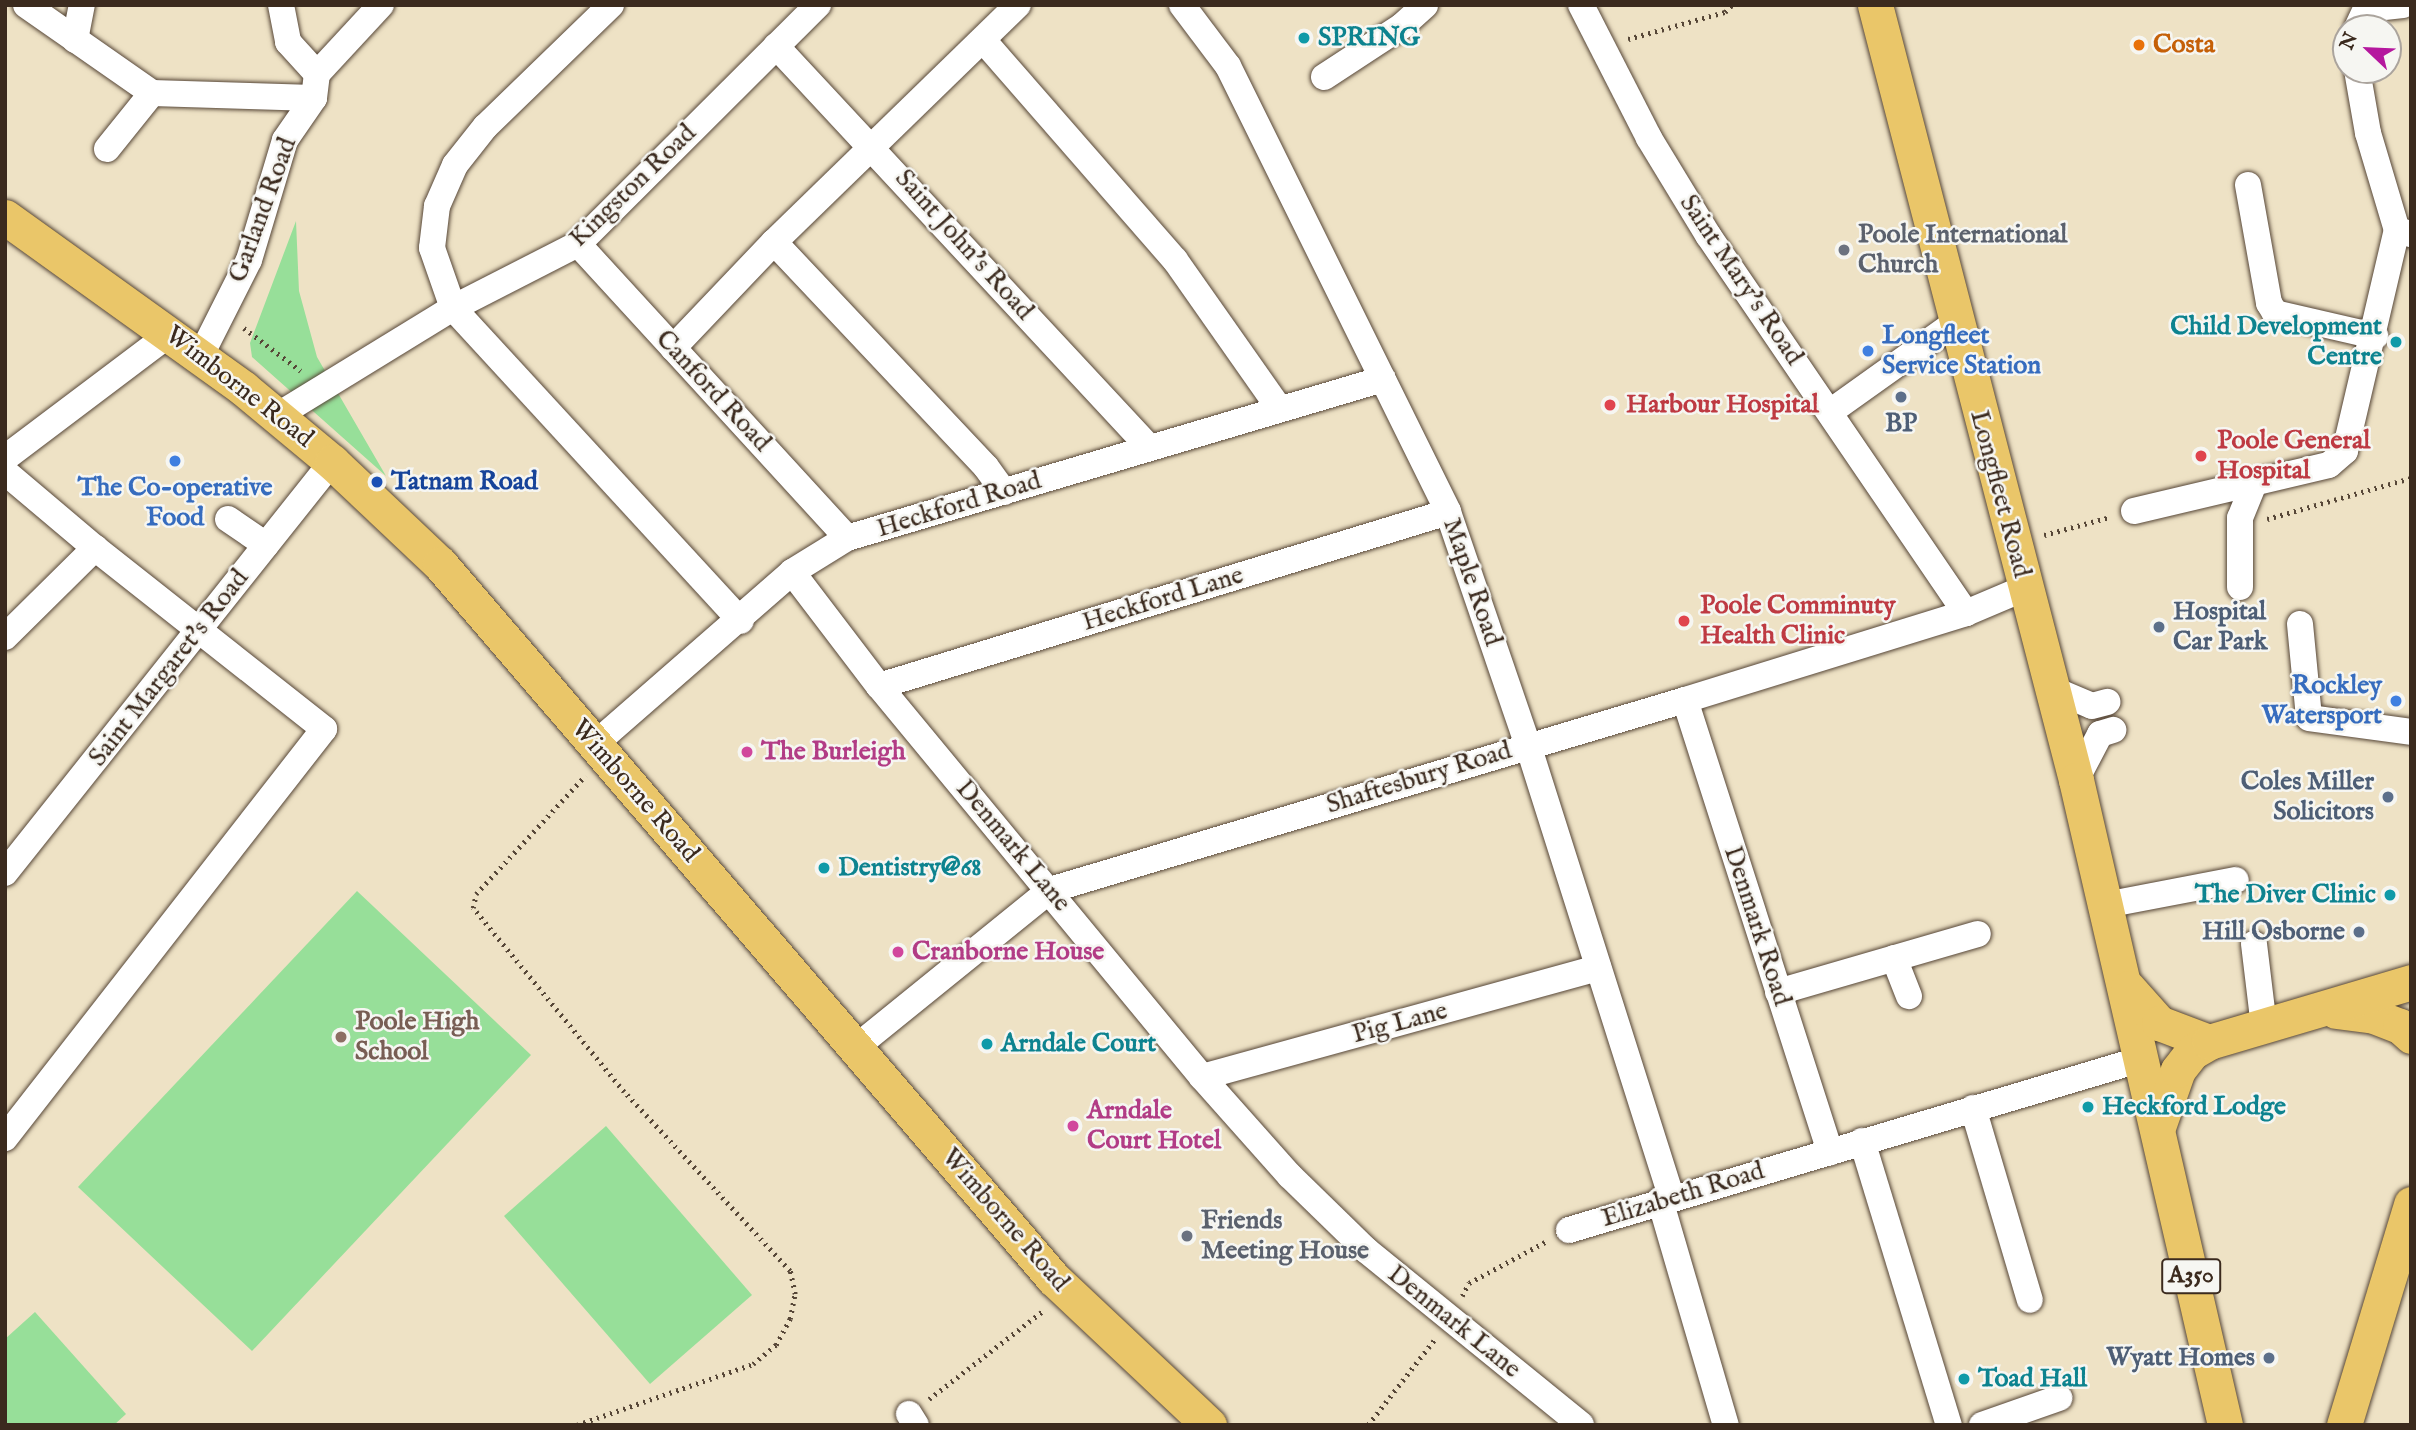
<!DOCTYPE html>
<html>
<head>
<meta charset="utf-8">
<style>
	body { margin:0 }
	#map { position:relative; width:2416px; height:1430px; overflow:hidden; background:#eee2c5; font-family:"IM FELL English",serif }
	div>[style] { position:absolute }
	.green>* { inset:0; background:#97df99 }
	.path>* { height:4.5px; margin-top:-2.25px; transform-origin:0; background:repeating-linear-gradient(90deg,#564637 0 2px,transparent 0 7px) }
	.roads { filter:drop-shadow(0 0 2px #564637) drop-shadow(0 0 2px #564637) }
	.minor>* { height:26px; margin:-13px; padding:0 13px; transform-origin:13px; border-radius:13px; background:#fff }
	.major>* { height:35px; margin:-17.5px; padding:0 17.5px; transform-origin:17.5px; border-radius:17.5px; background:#eac669 }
	.dots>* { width:19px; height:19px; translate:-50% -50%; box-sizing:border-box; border:4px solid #f6f6f2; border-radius:50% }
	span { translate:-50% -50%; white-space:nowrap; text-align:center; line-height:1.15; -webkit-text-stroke:5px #f6f6f2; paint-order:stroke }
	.shield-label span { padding:2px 5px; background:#f6f6f2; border:2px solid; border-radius:5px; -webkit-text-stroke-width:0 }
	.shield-label { font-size:24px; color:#3b2a1e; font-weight:700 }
	.culture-label { font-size:26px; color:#0d838f; font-weight:700 }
	.left { translate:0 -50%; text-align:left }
	.right { translate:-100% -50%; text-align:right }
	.food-label { font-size:26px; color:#c56008; font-weight:700 }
	.street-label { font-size:26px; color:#3b2a1e }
	.worship-label { font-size:26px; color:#5b616d; font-weight:700 }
	.shop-label { font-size:26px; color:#366cbe; font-weight:700 }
	.health-label { font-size:26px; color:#be3a42; font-weight:700 }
	.service-label { font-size:26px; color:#4e5e75; font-weight:700 }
	.transit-label { font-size:26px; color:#164399; font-weight:700 }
	.hotel-label { font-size:26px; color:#b23c85; font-weight:700 }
	.education-label { font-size:26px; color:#785e54; font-weight:700 }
	.frame { position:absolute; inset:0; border:7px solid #3b2a1e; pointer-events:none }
	.north { position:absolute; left:2332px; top:14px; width:70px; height:70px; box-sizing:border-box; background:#f6f6f2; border:2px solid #aba49d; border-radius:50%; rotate:293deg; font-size:19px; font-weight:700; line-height:28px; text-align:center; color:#3b2a1e }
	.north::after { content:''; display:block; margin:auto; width:24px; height:32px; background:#b5179e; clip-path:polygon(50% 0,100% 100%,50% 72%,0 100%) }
</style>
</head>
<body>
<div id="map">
	<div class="green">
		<div style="clip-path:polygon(296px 221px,299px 291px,317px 357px,386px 476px,252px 357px,250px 343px)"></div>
		<div style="clip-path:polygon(357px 891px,531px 1055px,252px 1351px,78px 1187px)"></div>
		<div style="clip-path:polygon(606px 1126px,752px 1295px,650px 1384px,504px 1216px)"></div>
		<div style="clip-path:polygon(35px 1312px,126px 1414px,114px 1425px,5px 1425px,5px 1339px)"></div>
	</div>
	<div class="path">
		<div style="left:1628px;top:39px;width:101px;rotate:-15.6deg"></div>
		<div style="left:1725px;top:12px;width:10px;rotate:-45deg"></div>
		<div style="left:244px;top:328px;width:71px;rotate:37deg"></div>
		<div style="left:2267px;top:519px;width:150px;rotate:-15.9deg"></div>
		<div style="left:2044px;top:535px;width:68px;rotate:-15.3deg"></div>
		<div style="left:1462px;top:1296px;width:15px;rotate:-62deg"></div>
		<div style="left:1469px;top:1283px;width:89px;rotate:-28.3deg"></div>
		<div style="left:929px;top:1399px;width:145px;rotate:-37.7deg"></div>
		<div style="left:577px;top:1425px;width:186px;rotate:-19.1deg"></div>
		<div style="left:753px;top:1364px;width:30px;rotate:-40deg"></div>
		<div style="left:776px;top:1345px;width:30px;rotate:-62deg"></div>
		<div style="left:790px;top:1319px;width:25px;rotate:-79deg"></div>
		<div style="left:795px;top:1294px;width:24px;rotate:-102deg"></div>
		<div style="left:790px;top:1271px;width:244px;rotate:-132.8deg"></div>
		<div style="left:624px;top:1092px;width:238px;rotate:-129.4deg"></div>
		<div style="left:473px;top:908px;width:14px;rotate:-78deg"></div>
		<div style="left:476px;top:894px;width:161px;rotate:-47.3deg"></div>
		<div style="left:1368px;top:1425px;width:109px;rotate:-52.1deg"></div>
	</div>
	<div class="roads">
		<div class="minor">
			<div style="left:26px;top:5px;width:154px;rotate:34.9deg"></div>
			<div style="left:152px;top:93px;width:162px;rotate:1.8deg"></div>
			<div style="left:281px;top:5px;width:38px;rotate:79deg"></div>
			<div style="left:288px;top:42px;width:43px;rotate:47.8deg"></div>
			<div style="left:611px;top:5px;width:175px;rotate:135.9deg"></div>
			<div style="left:485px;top:127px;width:48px;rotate:128.3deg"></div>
			<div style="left:455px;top:165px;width:45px;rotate:113.7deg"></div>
			<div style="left:437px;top:206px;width:42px;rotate:96.8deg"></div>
			<div style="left:432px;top:248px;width:64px;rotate:70.7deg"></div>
			<div style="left:453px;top:308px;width:425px;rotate:47.4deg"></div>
			<div style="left:1182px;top:5px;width:76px;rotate:53deg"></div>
			<div style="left:1228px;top:66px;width:497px;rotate:63.7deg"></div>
			<div style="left:1448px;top:512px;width:246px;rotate:71.1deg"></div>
			<div style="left:1528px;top:745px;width:474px;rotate:72.4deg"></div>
			<div style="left:1581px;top:5px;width:149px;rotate:62.9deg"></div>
			<div style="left:1649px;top:138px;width:114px;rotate:58.7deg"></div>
			<div style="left:1708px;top:235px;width:458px;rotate:55.7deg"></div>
			<div style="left:2357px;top:28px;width:21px;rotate:-65deg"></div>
			<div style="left:2366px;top:9px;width:37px;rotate:-6deg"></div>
			<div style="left:75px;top:40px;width:36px;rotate:-79deg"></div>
			<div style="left:983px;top:40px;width:292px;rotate:48.9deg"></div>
			<div style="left:1175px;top:260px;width:181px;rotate:54.9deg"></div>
			<div style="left:776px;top:46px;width:546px;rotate:47.08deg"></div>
			<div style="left:2357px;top:70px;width:64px;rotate:80.1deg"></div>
			<div style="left:2368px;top:133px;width:101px;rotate:73.4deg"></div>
			<div style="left:1324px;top:77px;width:93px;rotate:-33.2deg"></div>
			<div style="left:1402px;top:26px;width:31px;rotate:-42deg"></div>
			<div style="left:107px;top:149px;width:72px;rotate:-51.2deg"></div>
			<div style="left:2248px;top:185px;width:120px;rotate:79.9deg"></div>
			<div style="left:2269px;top:303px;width:12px;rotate:59deg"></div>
			<div style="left:2275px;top:313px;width:103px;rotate:13deg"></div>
			<div style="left:774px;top:242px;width:309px;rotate:46.7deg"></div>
			<div style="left:986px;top:467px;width:31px;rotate:54deg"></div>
			<div style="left:578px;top:244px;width:398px;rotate:47.5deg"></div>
			<div style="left:673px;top:348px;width:146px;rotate:-46.4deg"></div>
			<div style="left:774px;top:242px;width:340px;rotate:-44.2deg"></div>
			<div style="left:201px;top:355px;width:106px;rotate:-63.2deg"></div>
			<div style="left:249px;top:260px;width:125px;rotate:-73.3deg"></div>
			<div style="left:285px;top:140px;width:51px;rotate:-55.4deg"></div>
			<div style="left:314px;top:98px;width:24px;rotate:-83deg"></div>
			<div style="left:317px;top:74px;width:94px;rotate:-47.2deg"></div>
			<div style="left:1830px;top:412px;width:153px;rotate:-35.5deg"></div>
			<div style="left:275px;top:417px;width:209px;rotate:-31.5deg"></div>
			<div style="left:453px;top:308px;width:140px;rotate:-27.1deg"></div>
			<div style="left:578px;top:244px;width:339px;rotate:-44.9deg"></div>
			<div style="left:5px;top:458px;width:209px;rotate:-37deg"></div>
			<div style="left:5px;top:472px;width:118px;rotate:40.2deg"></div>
			<div style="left:2134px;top:511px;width:200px;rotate:-13.3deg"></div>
			<div style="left:2329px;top:465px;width:21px;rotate:-41deg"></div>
			<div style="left:2345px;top:451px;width:227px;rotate:-76.8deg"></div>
			<div style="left:2397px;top:230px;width:15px;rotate:16deg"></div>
			<div style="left:228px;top:519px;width:46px;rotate:34.4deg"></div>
			<div style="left:792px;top:572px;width:143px;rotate:52.7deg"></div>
			<div style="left:879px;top:686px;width:507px;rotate:50.44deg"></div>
			<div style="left:1202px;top:1077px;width:132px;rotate:48.4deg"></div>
			<div style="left:1290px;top:1176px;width:106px;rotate:44.2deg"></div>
			<div style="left:1366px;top:1250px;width:277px;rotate:39.1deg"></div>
			<div style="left:2240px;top:587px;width:69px;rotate:-90deg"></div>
			<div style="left:2240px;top:518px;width:35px;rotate:-68deg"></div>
			<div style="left:2300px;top:624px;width:94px;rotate:84.5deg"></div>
			<div style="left:2309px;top:718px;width:103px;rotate:7.8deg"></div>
			<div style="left:5px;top:637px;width:127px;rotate:-44.7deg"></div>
			<div style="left:95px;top:548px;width:292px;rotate:38.3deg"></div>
			<div style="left:324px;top:729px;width:519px;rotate:127.95deg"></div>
			<div style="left:879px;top:686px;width:595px;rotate:-17deg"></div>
			<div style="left:2052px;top:689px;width:43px;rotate:23deg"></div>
			<div style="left:2092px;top:706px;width:16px;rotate:-15deg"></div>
			<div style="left:1685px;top:700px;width:475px;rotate:72.2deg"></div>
			<div style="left:595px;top:744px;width:262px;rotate:-41.1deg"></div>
			<div style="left:792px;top:572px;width:65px;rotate:-31.7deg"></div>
			<div style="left:847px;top:538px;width:559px;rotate:-16.52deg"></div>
			<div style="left:2076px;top:780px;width:52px;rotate:-62.4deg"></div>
			<div style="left:2100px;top:734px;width:14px;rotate:-17deg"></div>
			<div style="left:5px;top:873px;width:525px;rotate:-51.49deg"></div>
			<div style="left:2105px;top:905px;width:133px;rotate:-10.8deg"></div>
			<div style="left:2254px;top:944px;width:84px;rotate:83.1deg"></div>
			<div style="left:1894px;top:958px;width:41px;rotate:68.5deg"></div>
			<div style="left:1778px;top:992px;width:208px;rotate:-16.2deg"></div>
			<div style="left:855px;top:1048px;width:251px;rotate:-39deg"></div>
			<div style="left:1050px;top:890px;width:663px;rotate:-16.66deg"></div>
			<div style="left:1685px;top:700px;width:294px;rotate:-17.2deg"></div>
			<div style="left:1966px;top:613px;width:64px;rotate:-23deg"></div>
			<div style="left:1202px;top:1077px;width:411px;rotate:-15.4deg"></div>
			<div style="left:1973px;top:1108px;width:200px;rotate:73.5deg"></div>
			<div style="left:1862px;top:1141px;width:297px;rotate:73deg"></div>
			<div style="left:1660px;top:1200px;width:234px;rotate:73.7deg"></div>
			<div style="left:1569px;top:1230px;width:598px;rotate:-16.62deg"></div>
			<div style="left:909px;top:1414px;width:13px;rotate:58deg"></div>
			<div style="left:1982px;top:1425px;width:82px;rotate:-19.3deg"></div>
		</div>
		<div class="major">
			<div style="left:1875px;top:5px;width:801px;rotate:75.46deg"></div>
			<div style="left:2076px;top:780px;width:662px;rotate:76.99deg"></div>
			<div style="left:5px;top:217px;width:294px;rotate:35.7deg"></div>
			<div style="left:244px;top:389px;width:114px;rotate:39.7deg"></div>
			<div style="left:332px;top:462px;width:149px;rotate:43.4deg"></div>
			<div style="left:440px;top:564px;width:942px;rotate:49.35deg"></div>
			<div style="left:1054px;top:1279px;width:213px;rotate:43.3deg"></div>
			<div style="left:2128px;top:988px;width:47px;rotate:48.5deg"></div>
			<div style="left:2159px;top:1023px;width:53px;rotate:20.8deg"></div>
			<div style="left:2336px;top:1011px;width:35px;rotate:7deg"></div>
			<div style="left:2371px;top:1015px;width:31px;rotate:21deg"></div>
			<div style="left:2400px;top:1026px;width:15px;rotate:42deg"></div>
			<div style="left:2158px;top:1127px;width:60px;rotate:-70.7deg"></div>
			<div style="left:2178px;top:1070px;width:23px;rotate:-52deg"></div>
			<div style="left:2192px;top:1052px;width:20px;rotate:-30deg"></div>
			<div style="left:2209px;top:1042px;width:211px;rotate:-16.5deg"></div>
			<div style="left:2344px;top:1425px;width:231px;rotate:-73.1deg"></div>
		</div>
	</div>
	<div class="dots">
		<div style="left:1304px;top:38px;background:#0f9aa8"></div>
		<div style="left:2139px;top:45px;background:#e8710a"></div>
		<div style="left:1844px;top:250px;background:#6b7280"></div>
		<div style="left:2396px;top:342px;background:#0f9aa8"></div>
		<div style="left:1868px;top:351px;background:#3f7fe0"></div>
		<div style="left:1901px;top:397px;background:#5c6f8a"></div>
		<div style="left:1610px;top:405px;background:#e0444e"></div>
		<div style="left:2201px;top:456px;background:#e0444e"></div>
		<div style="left:175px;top:461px;background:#3f7fe0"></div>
		<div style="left:377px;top:482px;background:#1a4fb4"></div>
		<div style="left:1684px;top:621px;background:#e0444e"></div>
		<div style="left:2159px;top:627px;background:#5c6f8a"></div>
		<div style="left:2396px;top:701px;background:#3f7fe0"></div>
		<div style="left:747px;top:752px;background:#d1479c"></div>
		<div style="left:2388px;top:797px;background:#5c6f8a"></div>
		<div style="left:824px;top:868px;background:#0f9aa8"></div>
		<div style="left:2390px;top:895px;background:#0f9aa8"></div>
		<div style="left:2359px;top:932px;background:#5c6f8a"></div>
		<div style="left:898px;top:952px;background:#d1479c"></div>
		<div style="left:341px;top:1037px;background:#8d6e63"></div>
		<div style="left:987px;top:1044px;background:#0f9aa8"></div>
		<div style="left:2088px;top:1107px;background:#0f9aa8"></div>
		<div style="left:1073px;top:1126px;background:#d1479c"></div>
		<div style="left:1187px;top:1236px;background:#6b7280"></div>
		<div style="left:2269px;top:1358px;background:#5c6f8a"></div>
		<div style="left:1964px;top:1379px;background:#0f9aa8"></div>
	</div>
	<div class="shield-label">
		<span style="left:2191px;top:1276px">A350</span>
	</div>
	<div class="culture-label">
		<span class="left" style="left:1318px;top:38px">SPRING</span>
		<span class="right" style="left:2382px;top:342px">Child Development<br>Centre</span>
		<span class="left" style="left:838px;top:868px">Dentistry@68</span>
		<span class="right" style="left:2376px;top:895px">The Diver Clinic</span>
		<span class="left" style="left:1001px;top:1044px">Arndale Court</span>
		<span class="left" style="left:2102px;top:1107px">Heckford Lodge</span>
		<span class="left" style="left:1978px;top:1379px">Toad Hall</span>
	</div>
	<div class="food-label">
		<span class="left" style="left:2153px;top:45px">Costa</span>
	</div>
	<div class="street-label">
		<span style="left:633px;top:186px;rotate:-44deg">Kingston Road</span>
		<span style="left:263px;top:210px;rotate:-70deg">Garland Road</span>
		<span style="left:964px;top:245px;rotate:48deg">Saint John's Road</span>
		<span style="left:1741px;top:280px;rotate:56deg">Saint Mary's Road</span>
		<span style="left:239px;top:387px;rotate:38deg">Wimborne Road</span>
		<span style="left:713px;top:391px;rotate:47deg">Canford Road</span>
		<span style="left:2000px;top:494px;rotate:75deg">Longfleet Road</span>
		<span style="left:959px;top:505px;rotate:-17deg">Heckford Road</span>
		<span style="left:1472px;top:582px;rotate:71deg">Maple Road</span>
		<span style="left:1163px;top:599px;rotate:-17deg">Heckford Lane</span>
		<span style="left:169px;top:668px;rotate:-52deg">Saint Margaret's Road</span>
		<span style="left:1419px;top:778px;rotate:-17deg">Shaftesbury Road</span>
		<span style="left:635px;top:791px;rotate:49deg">Wimborne Road</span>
		<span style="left:1013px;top:846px;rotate:50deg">Denmark Lane</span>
		<span style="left:1757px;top:926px;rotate:72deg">Denmark Road</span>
		<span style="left:1400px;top:1023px;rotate:-15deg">Pig Lane</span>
		<span style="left:1683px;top:1195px;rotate:-17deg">Elizabeth Road</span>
		<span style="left:1005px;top:1220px;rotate:49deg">Wimborne Road</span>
		<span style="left:1454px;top:1322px;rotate:39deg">Denmark Lane</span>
	</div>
	<div class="worship-label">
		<span class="left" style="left:1858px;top:250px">Poole International<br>Church</span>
		<span class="left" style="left:1201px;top:1236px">Friends<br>Meeting House</span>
	</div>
	<div class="shop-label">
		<span class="left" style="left:1882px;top:351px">Longfleet<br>Service Station</span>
		<span style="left:175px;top:503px">The Co-operative<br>Food</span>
		<span class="right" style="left:2382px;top:701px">Rockley<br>Watersport</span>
	</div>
	<div class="health-label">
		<span class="left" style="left:1626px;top:405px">Harbour Hospital</span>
		<span class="left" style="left:2217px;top:456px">Poole General<br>Hospital</span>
		<span class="left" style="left:1700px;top:621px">Poole Comminuty<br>Health Clinic</span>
	</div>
	<div class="service-label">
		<span style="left:1901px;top:424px">BP</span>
		<span class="left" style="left:2173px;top:627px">Hospital<br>Car Park</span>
		<span class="right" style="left:2374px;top:797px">Coles Miller<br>Solicitors</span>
		<span class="right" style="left:2345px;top:932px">Hill Osborne</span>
		<span class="right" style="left:2255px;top:1358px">Wyatt Homes</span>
	</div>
	<div class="transit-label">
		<span class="left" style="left:391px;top:482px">Tatnam Road</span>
	</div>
	<div class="hotel-label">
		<span class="left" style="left:761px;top:752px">The Burleigh</span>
		<span class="left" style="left:912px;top:952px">Cranborne House</span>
		<span class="left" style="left:1087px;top:1126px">Arndale<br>Court Hotel</span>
	</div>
	<div class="education-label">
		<span class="left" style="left:355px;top:1037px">Poole High<br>School</span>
	</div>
	<div class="frame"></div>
	<div class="north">N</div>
</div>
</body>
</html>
